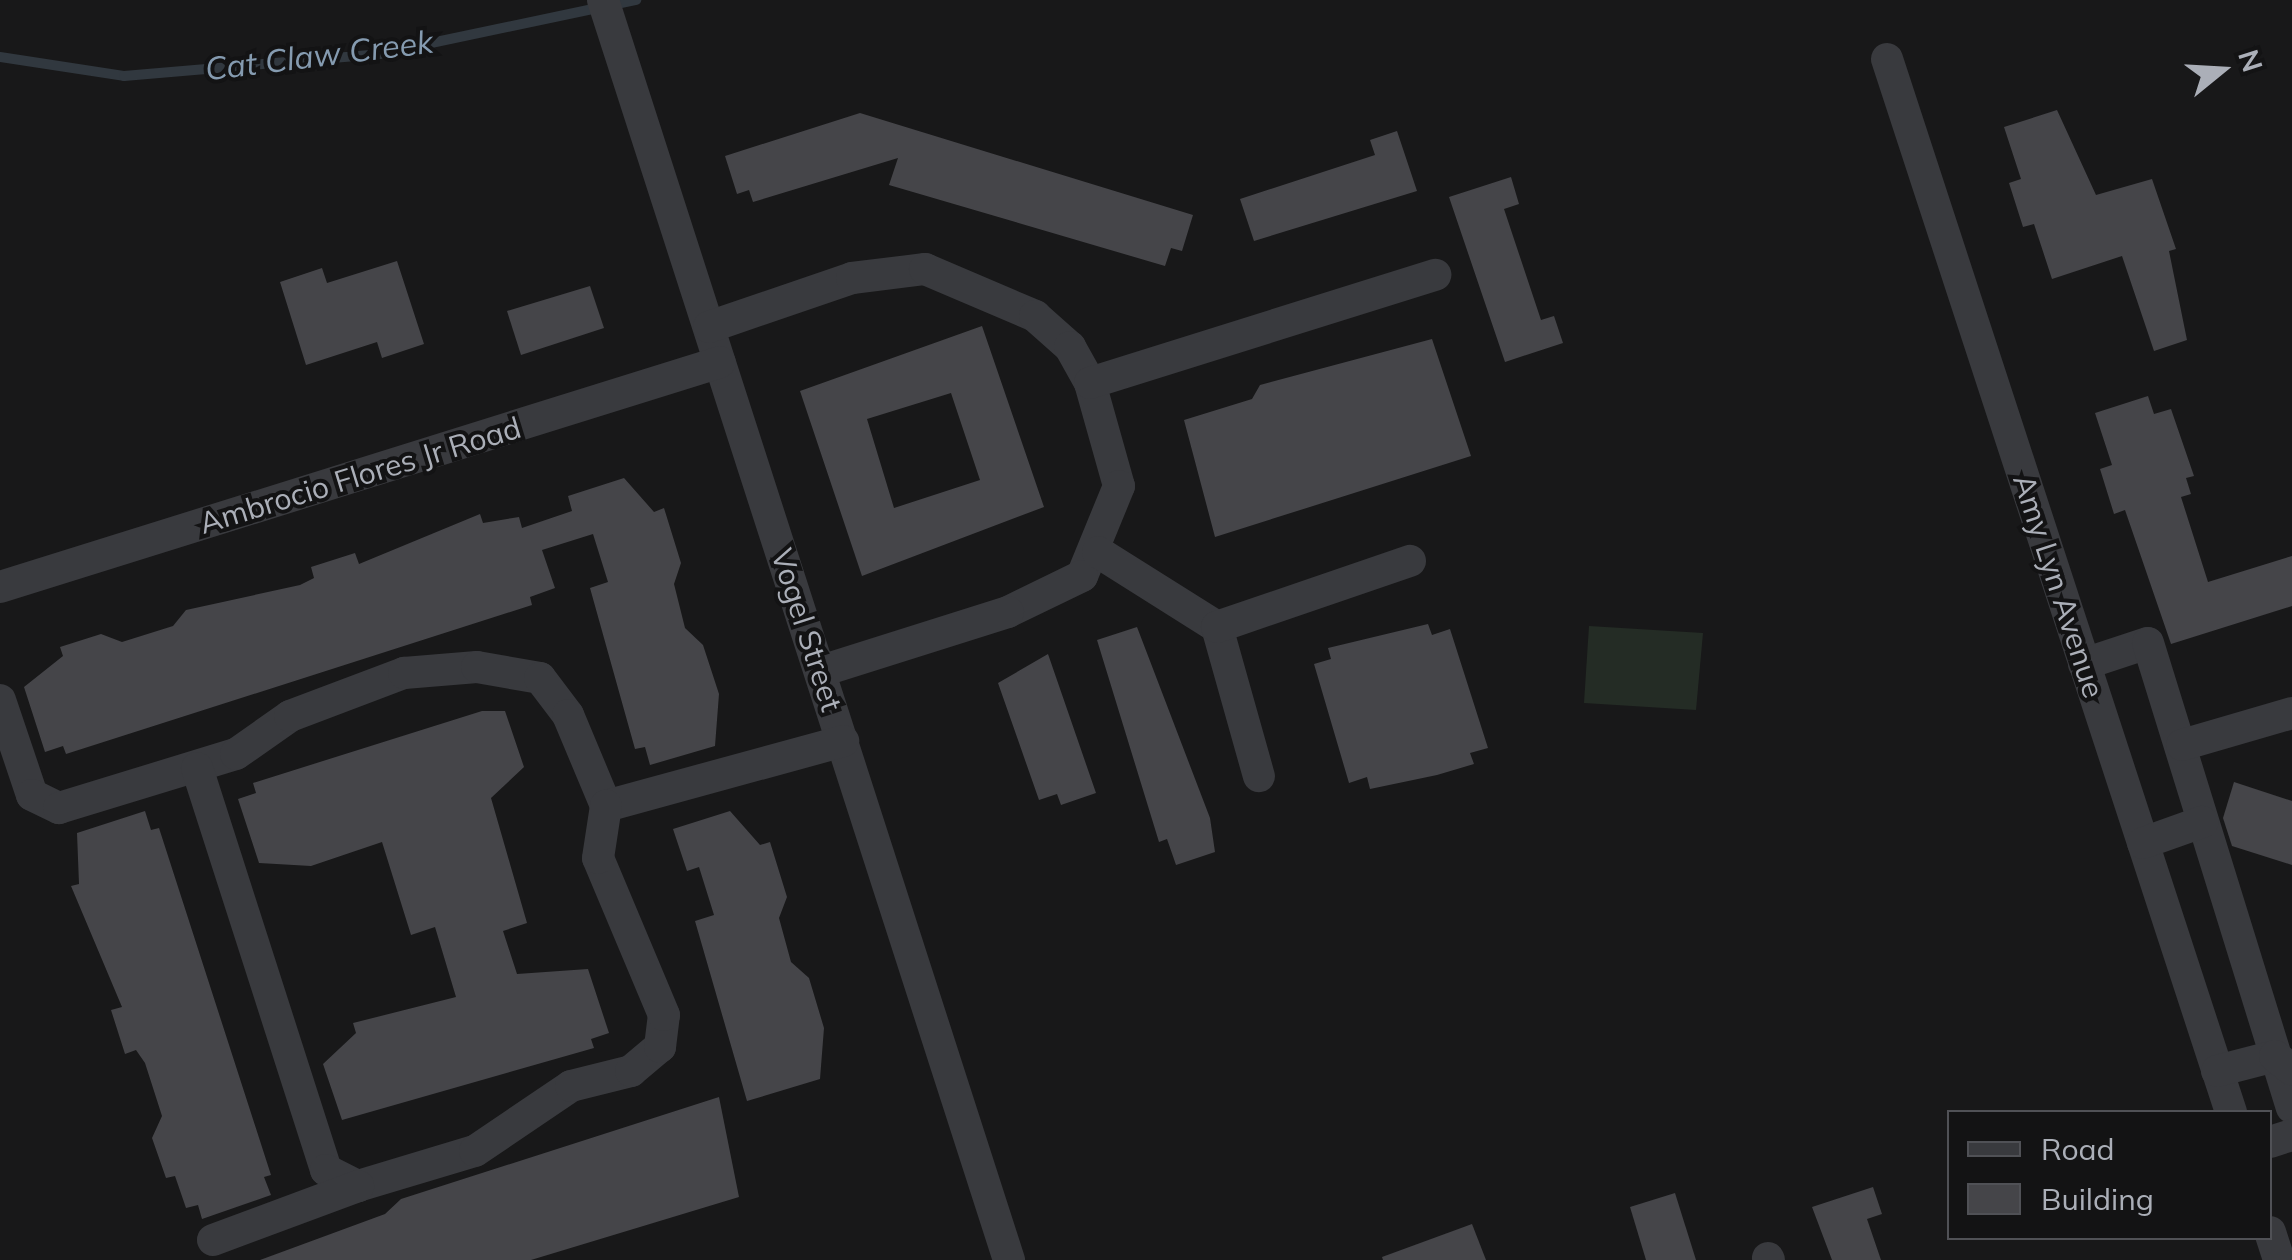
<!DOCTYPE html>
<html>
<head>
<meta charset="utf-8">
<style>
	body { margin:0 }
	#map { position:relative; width:2292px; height:1260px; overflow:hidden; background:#181819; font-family:Mulish,sans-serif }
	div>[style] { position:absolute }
	.green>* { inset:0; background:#242c25 }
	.stream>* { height:10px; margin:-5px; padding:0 5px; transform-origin:5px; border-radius:5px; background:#31383f }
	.building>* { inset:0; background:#454549 }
	.minor>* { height:32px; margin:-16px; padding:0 16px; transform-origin:16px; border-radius:16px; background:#393a3e }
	span { translate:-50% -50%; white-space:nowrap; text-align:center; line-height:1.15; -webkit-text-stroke:8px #131314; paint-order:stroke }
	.street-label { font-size:30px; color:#abafb8 }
	.water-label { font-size:32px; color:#859bb0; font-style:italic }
	.legend { position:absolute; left:1947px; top:1110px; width:325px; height:130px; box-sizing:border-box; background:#131314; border:2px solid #505156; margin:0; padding:12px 18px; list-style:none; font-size:30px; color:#abafb8 }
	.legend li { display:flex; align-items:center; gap:20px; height:50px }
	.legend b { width:50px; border:2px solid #505156 }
	.north { position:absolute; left:2172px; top:20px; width:100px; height:100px; -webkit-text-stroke:8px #131314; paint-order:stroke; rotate:72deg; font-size:28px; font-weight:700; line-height:40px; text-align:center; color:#abafb8 }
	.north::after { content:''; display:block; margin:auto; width:35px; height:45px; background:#abafb8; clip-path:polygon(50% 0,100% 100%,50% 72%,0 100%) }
</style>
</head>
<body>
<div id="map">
	<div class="green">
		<div style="clip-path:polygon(1589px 626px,1703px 633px,1696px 710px,1584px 703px)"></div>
	</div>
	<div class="stream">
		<div style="left:0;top:57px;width:125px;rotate:8.7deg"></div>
		<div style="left:124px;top:76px;width:256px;rotate:-4.9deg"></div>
		<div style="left:379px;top:54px;width:263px;rotate:-11.9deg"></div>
	</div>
	<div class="building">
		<div style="clip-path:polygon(2057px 110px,2096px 195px,2152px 179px,2176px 249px,2169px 251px,2187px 340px,2154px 351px,2122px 256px,2052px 279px,2034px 224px,2023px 227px,2009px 183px,2021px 179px,2004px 127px)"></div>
		<div style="clip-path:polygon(860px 113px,1193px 215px,1182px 251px,1171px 248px,1165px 266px,889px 185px,898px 158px,753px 202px,749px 190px,737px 194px,725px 156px)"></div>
		<div style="clip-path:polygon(1397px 131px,1417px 191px,1254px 241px,1240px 199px,1375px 155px,1370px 140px)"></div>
		<div style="clip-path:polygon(1511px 177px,1519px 204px,1504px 209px,1541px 320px,1554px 316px,1563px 343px,1505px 362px,1449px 197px)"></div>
		<div style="clip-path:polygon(397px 261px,424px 344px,382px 358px,377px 342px,306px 365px,280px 282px,322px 268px,327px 283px)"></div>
		<div style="clip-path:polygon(590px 286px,604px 328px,521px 355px,507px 311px)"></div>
		<div style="clip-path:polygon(evenodd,982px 326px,1044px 507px,862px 576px,800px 391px,982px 326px,951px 393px,980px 480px,894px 508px,867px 419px,951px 393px)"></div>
		<div style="clip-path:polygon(1432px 339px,1471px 456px,1215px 537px,1184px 420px,1252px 399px,1260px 385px)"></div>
		<div style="clip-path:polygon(2148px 396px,2154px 414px,2171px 409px,2194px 476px,2186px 478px,2191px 494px,2181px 497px,2208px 582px,2292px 556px,2292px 606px,2171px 644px,2125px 510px,2114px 514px,2100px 469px,2112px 465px,2095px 413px)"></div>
		<div style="clip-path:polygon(624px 478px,654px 512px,664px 508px,681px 563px,674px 584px,685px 628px,703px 645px,719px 694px,715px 746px,650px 765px,645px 747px,635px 749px,590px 588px,608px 582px,593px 534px,542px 550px,555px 588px,530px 597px,532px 605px,66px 754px,63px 746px,45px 752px,24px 687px,63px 656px,60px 647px,101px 634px,122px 642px,173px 626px,186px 610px,300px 585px,314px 578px,311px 567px,355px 553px,359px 564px,480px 514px,483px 523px,519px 517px,522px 528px,572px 511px,568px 496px)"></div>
		<div style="clip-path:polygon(1428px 624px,1432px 635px,1450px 629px,1488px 748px,1470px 753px,1474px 764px,1437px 775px,1370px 789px,1367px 777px,1349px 783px,1314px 664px,1331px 659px,1328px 648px)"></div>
		<div style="clip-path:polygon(1137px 627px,1210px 818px,1215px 852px,1176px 865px,1167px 839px,1159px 842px,1097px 640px)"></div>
		<div style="clip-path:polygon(1048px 654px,1096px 793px,1061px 805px,1057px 794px,1039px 800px,998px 683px)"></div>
		<div style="clip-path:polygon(482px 711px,505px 711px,524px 767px,491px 798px,527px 923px,503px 931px,517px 974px,588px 969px,609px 1033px,591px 1039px,594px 1048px,342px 1120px,323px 1064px,356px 1033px,353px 1023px,456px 997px,435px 927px,411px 935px,382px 842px,311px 866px,259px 863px,238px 799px,256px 793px,253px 783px)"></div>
		<div style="clip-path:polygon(2234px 782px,2292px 801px,2292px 865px,2232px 846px,2223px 818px)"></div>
		<div style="clip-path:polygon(145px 811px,151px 830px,159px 828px,271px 1175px,264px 1177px,271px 1195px,202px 1219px,198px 1205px,186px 1208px,175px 1176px,166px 1178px,152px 1138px,162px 1116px,145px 1063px,136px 1050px,125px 1054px,111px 1010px,122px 1007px,71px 886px,79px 884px,77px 833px)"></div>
		<div style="clip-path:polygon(730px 811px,760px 845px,770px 842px,787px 897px,779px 918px,791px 962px,809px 978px,824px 1028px,820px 1079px,747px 1101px,695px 921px,714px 915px,699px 867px,687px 871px,673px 829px)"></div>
		<div style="clip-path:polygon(719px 1097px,739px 1197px,531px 1260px,260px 1260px,385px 1214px,401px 1199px)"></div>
		<div style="clip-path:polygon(1873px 1187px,1882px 1214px,1867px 1219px,1881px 1260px,1832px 1260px,1812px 1207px)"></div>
		<div style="clip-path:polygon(1675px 1193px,1696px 1260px,1646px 1260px,1630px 1207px)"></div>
		<div style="clip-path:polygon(1472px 1224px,1486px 1260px,1383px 1260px,1382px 1257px)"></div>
	</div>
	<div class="minor">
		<div style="left:603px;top:0;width:1324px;rotate:72.14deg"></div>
		<div style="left:1887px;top:59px;width:1108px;rotate:71.91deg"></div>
		<div style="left:709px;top:327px;width:151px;rotate:-18.9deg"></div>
		<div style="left:852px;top:278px;width:74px;rotate:-7deg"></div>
		<div style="left:925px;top:269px;width:120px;rotate:23.1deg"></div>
		<div style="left:1035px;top:316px;width:47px;rotate:41.5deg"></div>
		<div style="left:1070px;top:347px;width:41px;rotate:60.9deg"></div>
		<div style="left:1090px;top:383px;width:107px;rotate:74.3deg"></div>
		<div style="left:1119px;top:486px;width:97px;rotate:112.3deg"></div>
		<div style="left:1082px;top:576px;width:82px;rotate:154.1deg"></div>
		<div style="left:1008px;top:612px;width:196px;rotate:162.5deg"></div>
		<div style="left:1090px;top:383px;width:362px;rotate:-17.4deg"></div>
		<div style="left:1098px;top:552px;width:141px;rotate:32.2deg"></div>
		<div style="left:1217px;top:627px;width:155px;rotate:74.3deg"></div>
		<div style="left:0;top:587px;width:754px;rotate:-17.35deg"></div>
		<div style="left:1217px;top:627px;width:204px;rotate:-18.9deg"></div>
		<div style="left:2084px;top:664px;width:67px;rotate:-18.2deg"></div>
		<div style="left:2148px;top:643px;width:486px;rotate:72.8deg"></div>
		<div style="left:0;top:700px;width:100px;rotate:71.4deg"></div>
		<div style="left:32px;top:795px;width:30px;rotate:26deg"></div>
		<div style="left:59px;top:808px;width:185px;rotate:-17deg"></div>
		<div style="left:236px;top:754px;width:66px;rotate:-35.1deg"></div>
		<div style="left:290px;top:716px;width:122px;rotate:-20.7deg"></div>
		<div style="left:404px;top:673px;width:73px;rotate:-4.7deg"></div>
		<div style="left:477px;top:667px;width:64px;rotate:9.9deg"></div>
		<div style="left:540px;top:678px;width:46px;rotate:52.9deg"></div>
		<div style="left:568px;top:715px;width:99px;rotate:67.3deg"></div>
		<div style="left:606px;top:806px;width:246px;rotate:-15.3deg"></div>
		<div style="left:2182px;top:745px;width:115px;rotate:-16.2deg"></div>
		<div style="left:197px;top:768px;width:422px;rotate:72.2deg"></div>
		<div style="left:326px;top:1170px;width:36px;rotate:27deg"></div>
		<div style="left:358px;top:1186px;width:122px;rotate:-16.7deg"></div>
		<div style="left:475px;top:1151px;width:116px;rotate:-34.1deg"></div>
		<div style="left:571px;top:1086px;width:62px;rotate:-14deg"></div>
		<div style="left:631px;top:1071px;width:38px;rotate:-40deg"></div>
		<div style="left:660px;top:1047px;width:32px;rotate:-83deg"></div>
		<div style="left:664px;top:1015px;width:170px;rotate:-112.8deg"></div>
		<div style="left:598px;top:858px;width:53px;rotate:-81.3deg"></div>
		<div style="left:2143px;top:843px;width:63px;rotate:-19.6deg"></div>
		<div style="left:2217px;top:1071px;width:60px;rotate:-14.5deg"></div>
		<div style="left:2275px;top:1056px;width:21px;rotate:39deg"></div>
		<div style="left:2270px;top:1142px;width:23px;rotate:-18deg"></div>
		<div style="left:2270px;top:1232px;width:29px;rotate:72deg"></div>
		<div style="left:213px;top:1240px;width:155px;rotate:-20.4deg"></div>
		<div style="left:1768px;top:1258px;width:2px;rotate:63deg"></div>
	</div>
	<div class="street-label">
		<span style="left:360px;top:475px;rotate:-17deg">Ambrocio Flores Jr Road</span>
		<span style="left:2059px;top:586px;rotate:72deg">Amy Lyn Avenue</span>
		<span style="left:807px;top:630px;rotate:72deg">Vogel Street</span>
	</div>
	<div class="water-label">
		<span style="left:319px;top:55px;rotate:-7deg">Cat Claw Creek</span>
	</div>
	<ul class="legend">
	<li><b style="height:12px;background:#393a3e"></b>Road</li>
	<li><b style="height:28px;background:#454549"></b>Building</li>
	</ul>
	<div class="north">N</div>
</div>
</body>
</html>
